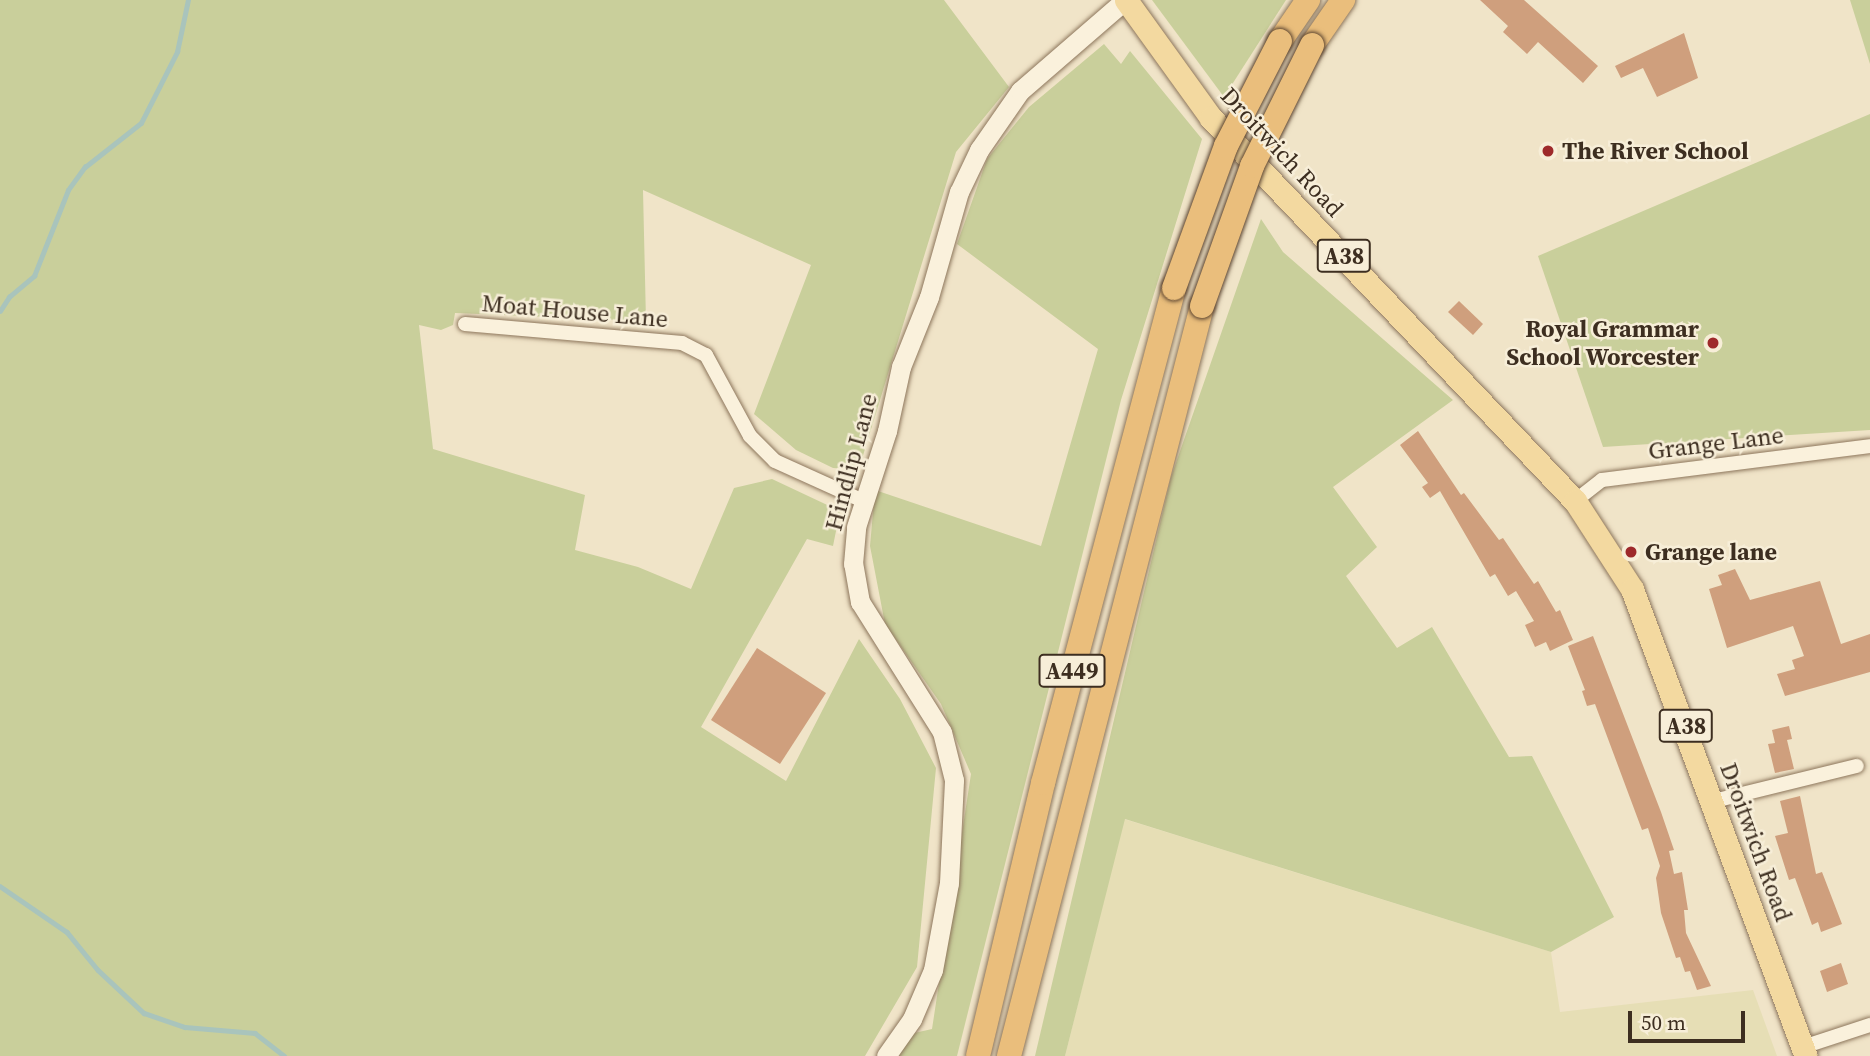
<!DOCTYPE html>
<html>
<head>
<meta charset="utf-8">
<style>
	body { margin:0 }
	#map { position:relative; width:1870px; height:1056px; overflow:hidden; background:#f0e4c8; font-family:"Source Serif 4",serif }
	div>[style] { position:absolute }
	.farmland>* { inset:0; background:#e6deb5 }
	.green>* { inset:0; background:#c9cf9b }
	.stream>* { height:4.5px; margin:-2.25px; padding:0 2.25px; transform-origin:2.25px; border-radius:2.25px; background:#a9c4bc }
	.building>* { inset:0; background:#cf9f7d }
	.roads { filter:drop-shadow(0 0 2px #8d765c) drop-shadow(0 0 2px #8d765c) }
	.minor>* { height:14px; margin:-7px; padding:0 7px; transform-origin:7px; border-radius:7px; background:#faf1dc }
	.tertiary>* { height:19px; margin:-9.5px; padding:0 9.5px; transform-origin:9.5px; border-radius:9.5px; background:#faf1dc }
	.primary>* { height:23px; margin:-11.5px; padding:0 11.5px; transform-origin:11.5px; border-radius:11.5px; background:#f3d9a0 }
	.trunk>* { height:24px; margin:-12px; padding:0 12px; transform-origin:12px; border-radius:12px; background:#eabe7c }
	.bridges { filter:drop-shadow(0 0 2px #5b4430) drop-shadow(0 0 2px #5b4430) }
	.trunk-bridge>* { height:24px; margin:-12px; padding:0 12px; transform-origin:12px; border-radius:12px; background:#eabe7c }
	.dots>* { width:19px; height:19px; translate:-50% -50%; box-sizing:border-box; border:4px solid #f7eed8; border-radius:50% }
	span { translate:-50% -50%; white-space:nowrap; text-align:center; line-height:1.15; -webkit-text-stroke:5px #f7eed8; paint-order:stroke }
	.shield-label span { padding:2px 5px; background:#f7eed8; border:2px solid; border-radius:5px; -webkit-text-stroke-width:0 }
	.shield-label { font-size:23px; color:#3d2e20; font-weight:700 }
	.poi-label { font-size:24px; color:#3d2e20; font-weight:700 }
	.left { translate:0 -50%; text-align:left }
	.right { translate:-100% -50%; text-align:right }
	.street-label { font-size:24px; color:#3d2e20 }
	.scale { position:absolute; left:1628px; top:1011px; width:117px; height:32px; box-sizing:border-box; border:4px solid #3d2e20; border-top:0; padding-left:9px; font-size:21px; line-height:24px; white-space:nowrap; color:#3d2e20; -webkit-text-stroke:5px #f7eed8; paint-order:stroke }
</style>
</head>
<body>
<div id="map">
	<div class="farmland">
		<div style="clip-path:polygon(1124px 819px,1551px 952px,1560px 1012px,1753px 990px,1777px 1056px,1065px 1056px)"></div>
	</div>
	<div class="green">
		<div style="clip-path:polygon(0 0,944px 0,1009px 87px,956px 152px,861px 462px,850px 469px,833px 468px,796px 450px,754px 414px,811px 265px,643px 190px,646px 321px,455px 313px,453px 325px,441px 330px,419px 325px,433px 449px,585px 495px,575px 550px,638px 567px,691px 589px,734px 488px,772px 479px,840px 511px,833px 546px,807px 539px,701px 727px,786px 781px,859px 639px,900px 699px,936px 768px,917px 967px,865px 1056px,0 1056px)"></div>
		<div style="clip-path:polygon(1152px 0,1286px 0,1224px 97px)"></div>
		<div style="clip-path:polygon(1850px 0,1870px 0,1870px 64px)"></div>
		<div style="clip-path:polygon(1104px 44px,1121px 64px,1130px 51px,1202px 139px,1121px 400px,957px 1056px,898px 1056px,910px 1034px,932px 1029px,971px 774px,941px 704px,885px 624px,870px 546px,875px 490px,1041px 546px,1098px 349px,957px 244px,987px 159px,1029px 107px)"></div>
		<div style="clip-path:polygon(1870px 114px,1870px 430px,1603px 447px,1538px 256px)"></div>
		<div style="clip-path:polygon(1261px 219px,1283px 252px,1453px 400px,1333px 487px,1377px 547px,1346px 576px,1397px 648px,1432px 627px,1509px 757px,1532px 756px,1614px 917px,1551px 952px,1125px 819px,1065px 1056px,1035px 1056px,1171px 477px)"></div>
	</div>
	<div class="stream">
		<div style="left:0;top:311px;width:17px;rotate:-57deg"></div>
		<div style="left:9px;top:297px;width:33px;rotate:-40deg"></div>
		<div style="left:34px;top:276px;width:92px;rotate:-68.4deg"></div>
		<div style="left:68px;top:190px;width:29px;rotate:-54deg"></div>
		<div style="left:85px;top:167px;width:71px;rotate:-38.2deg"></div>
		<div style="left:141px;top:123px;width:80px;rotate:-63.1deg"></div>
		<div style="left:177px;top:52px;width:53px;rotate:-78.1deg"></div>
		<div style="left:0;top:886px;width:81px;rotate:34.5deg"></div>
		<div style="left:67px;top:932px;width:49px;rotate:50.8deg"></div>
		<div style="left:98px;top:970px;width:63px;rotate:43.1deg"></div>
		<div style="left:144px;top:1013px;width:43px;rotate:18.9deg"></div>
		<div style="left:185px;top:1027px;width:70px;rotate:4.9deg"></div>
		<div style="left:255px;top:1033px;width:37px;rotate:38deg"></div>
	</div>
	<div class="building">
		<div style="clip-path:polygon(1480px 0,1524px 0,1598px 66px,1583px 83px,1538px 42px,1527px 54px,1503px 32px,1508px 26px)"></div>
		<div style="clip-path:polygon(1684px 33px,1698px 78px,1657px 97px,1643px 68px,1621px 78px,1615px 66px)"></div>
		<div style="clip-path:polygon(1459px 301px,1483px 324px,1473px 335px,1448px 312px)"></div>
		<div style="clip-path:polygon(1418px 431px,1461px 495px,1464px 493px,1499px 540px,1503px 538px,1534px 584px,1538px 581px,1556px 612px,1560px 610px,1573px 640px,1550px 651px,1546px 642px,1535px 647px,1525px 625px,1534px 621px,1516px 591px,1508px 596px,1495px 574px,1490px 577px,1440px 491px,1430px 498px,1422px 487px,1428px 483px,1400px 445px)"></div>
		<div style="clip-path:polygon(1735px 569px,1750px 600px,1820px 581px,1841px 644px,1870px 634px,1870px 672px,1785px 696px,1777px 674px,1795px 669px,1792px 660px,1804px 656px,1793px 626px,1727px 648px,1709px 589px,1722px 585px,1718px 575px)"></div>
		<div style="clip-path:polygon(1593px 636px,1661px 812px,1674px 850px,1669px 851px,1674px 874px,1682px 872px,1688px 910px,1684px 910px,1686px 933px,1711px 986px,1697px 990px,1690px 971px,1685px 972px,1680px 957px,1676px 958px,1661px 913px,1656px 878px,1660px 866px,1648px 828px,1642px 830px,1595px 704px,1587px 706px,1582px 691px,1585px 690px,1568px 646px)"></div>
		<div style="clip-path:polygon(757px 648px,826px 693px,780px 764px,711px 720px)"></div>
		<div style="clip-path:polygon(1789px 726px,1792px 739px,1787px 740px,1794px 769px,1775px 773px,1768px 744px,1775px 743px,1772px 730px)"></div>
		<div style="clip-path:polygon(1800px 796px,1816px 874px,1822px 872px,1842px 924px,1821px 932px,1818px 922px,1812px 925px,1795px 878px,1789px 880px,1775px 836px,1788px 833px,1780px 801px)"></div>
		<div style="clip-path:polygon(1841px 963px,1848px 984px,1827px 992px,1820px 971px)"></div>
	</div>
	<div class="roads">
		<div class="minor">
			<div style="left:465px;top:324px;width:218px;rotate:5deg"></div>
			<div style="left:682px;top:343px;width:27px;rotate:27deg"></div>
			<div style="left:706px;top:355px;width:92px;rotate:61.5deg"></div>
			<div style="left:750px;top:436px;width:35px;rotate:45deg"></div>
			<div style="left:775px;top:461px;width:97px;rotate:24.4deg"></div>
			<div style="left:1575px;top:501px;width:34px;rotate:-38deg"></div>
			<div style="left:1602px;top:480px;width:270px;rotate:-7.2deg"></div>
			<div style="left:1714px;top:801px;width:147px;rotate:-13.8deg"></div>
			<div style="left:1803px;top:1047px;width:71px;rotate:-18.2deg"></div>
		</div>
		<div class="tertiary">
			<div style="left:886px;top:1056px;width:45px;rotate:-54.9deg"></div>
			<div style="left:912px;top:1019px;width:53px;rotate:-66.8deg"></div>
			<div style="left:933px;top:970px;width:88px;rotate:-79.6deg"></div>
			<div style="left:949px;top:883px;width:103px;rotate:-87.2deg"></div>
			<div style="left:954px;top:780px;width:49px;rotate:-104deg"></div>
			<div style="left:942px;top:732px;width:154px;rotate:-122.2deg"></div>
			<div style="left:860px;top:602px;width:39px;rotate:-100deg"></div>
			<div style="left:853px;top:564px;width:37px;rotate:-85deg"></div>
			<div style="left:856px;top:527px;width:101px;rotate:-72.1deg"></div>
			<div style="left:887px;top:431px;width:66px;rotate:-77.7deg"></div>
			<div style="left:901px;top:367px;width:75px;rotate:-68.2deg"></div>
			<div style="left:929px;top:297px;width:109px;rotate:-74.1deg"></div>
			<div style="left:959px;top:192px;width:47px;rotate:-64.5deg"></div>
			<div style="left:979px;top:150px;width:72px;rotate:-55.2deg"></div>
			<div style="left:1020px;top:91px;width:139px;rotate:-40.9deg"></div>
		</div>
		<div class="primary">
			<div style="left:1126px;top:0;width:145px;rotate:54.2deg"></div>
			<div style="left:1211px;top:118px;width:528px;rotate:46.46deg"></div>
			<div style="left:1575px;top:501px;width:105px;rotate:57.1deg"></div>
			<div style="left:1632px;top:589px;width:498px;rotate:69.6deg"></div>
		</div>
		<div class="trunk">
			<div style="left:1280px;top:41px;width:50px;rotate:-55.7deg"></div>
			<div style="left:1312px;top:45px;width:55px;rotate:-55.4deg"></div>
			<div style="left:978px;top:1056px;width:281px;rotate:-76.6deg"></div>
			<div style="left:1043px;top:783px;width:512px;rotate:-75.18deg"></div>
			<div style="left:1009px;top:1056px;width:774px;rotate:-75.57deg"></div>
		</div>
	</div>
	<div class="bridges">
		<div class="trunk-bridge">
			<div style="left:1174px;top:288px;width:151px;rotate:-69.9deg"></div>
			<div style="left:1226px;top:146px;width:118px;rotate:-62.8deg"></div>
			<div style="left:1202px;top:306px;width:149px;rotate:-70.3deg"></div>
			<div style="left:1252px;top:166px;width:135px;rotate:-63.6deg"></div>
		</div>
	</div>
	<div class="dots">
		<div style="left:1548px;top:151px;background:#9e2a2b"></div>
		<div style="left:1713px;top:343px;background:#9e2a2b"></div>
		<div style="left:1631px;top:552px;background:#9e2a2b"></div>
	</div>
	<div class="shield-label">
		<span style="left:1344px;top:256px">A38</span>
		<span style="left:1072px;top:671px">A449</span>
		<span style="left:1686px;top:726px">A38</span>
	</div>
	<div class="poi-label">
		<span class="left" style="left:1562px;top:151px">The River School</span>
		<span class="right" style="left:1699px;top:343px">Royal Grammar<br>School Worcester</span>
		<span class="left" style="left:1645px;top:552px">Grange lane</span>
	</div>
	<div class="street-label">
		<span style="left:1282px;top:152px;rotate:47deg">Droitwich Road</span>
		<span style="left:575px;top:311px;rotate:5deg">Moat House Lane</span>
		<span style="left:1716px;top:443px;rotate:-7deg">Grange Lane</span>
		<span style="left:851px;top:462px;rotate:-75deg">Hindlip Lane</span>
		<span style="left:1756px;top:842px;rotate:70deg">Droitwich Road</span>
	</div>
	<div class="scale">50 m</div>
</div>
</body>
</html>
